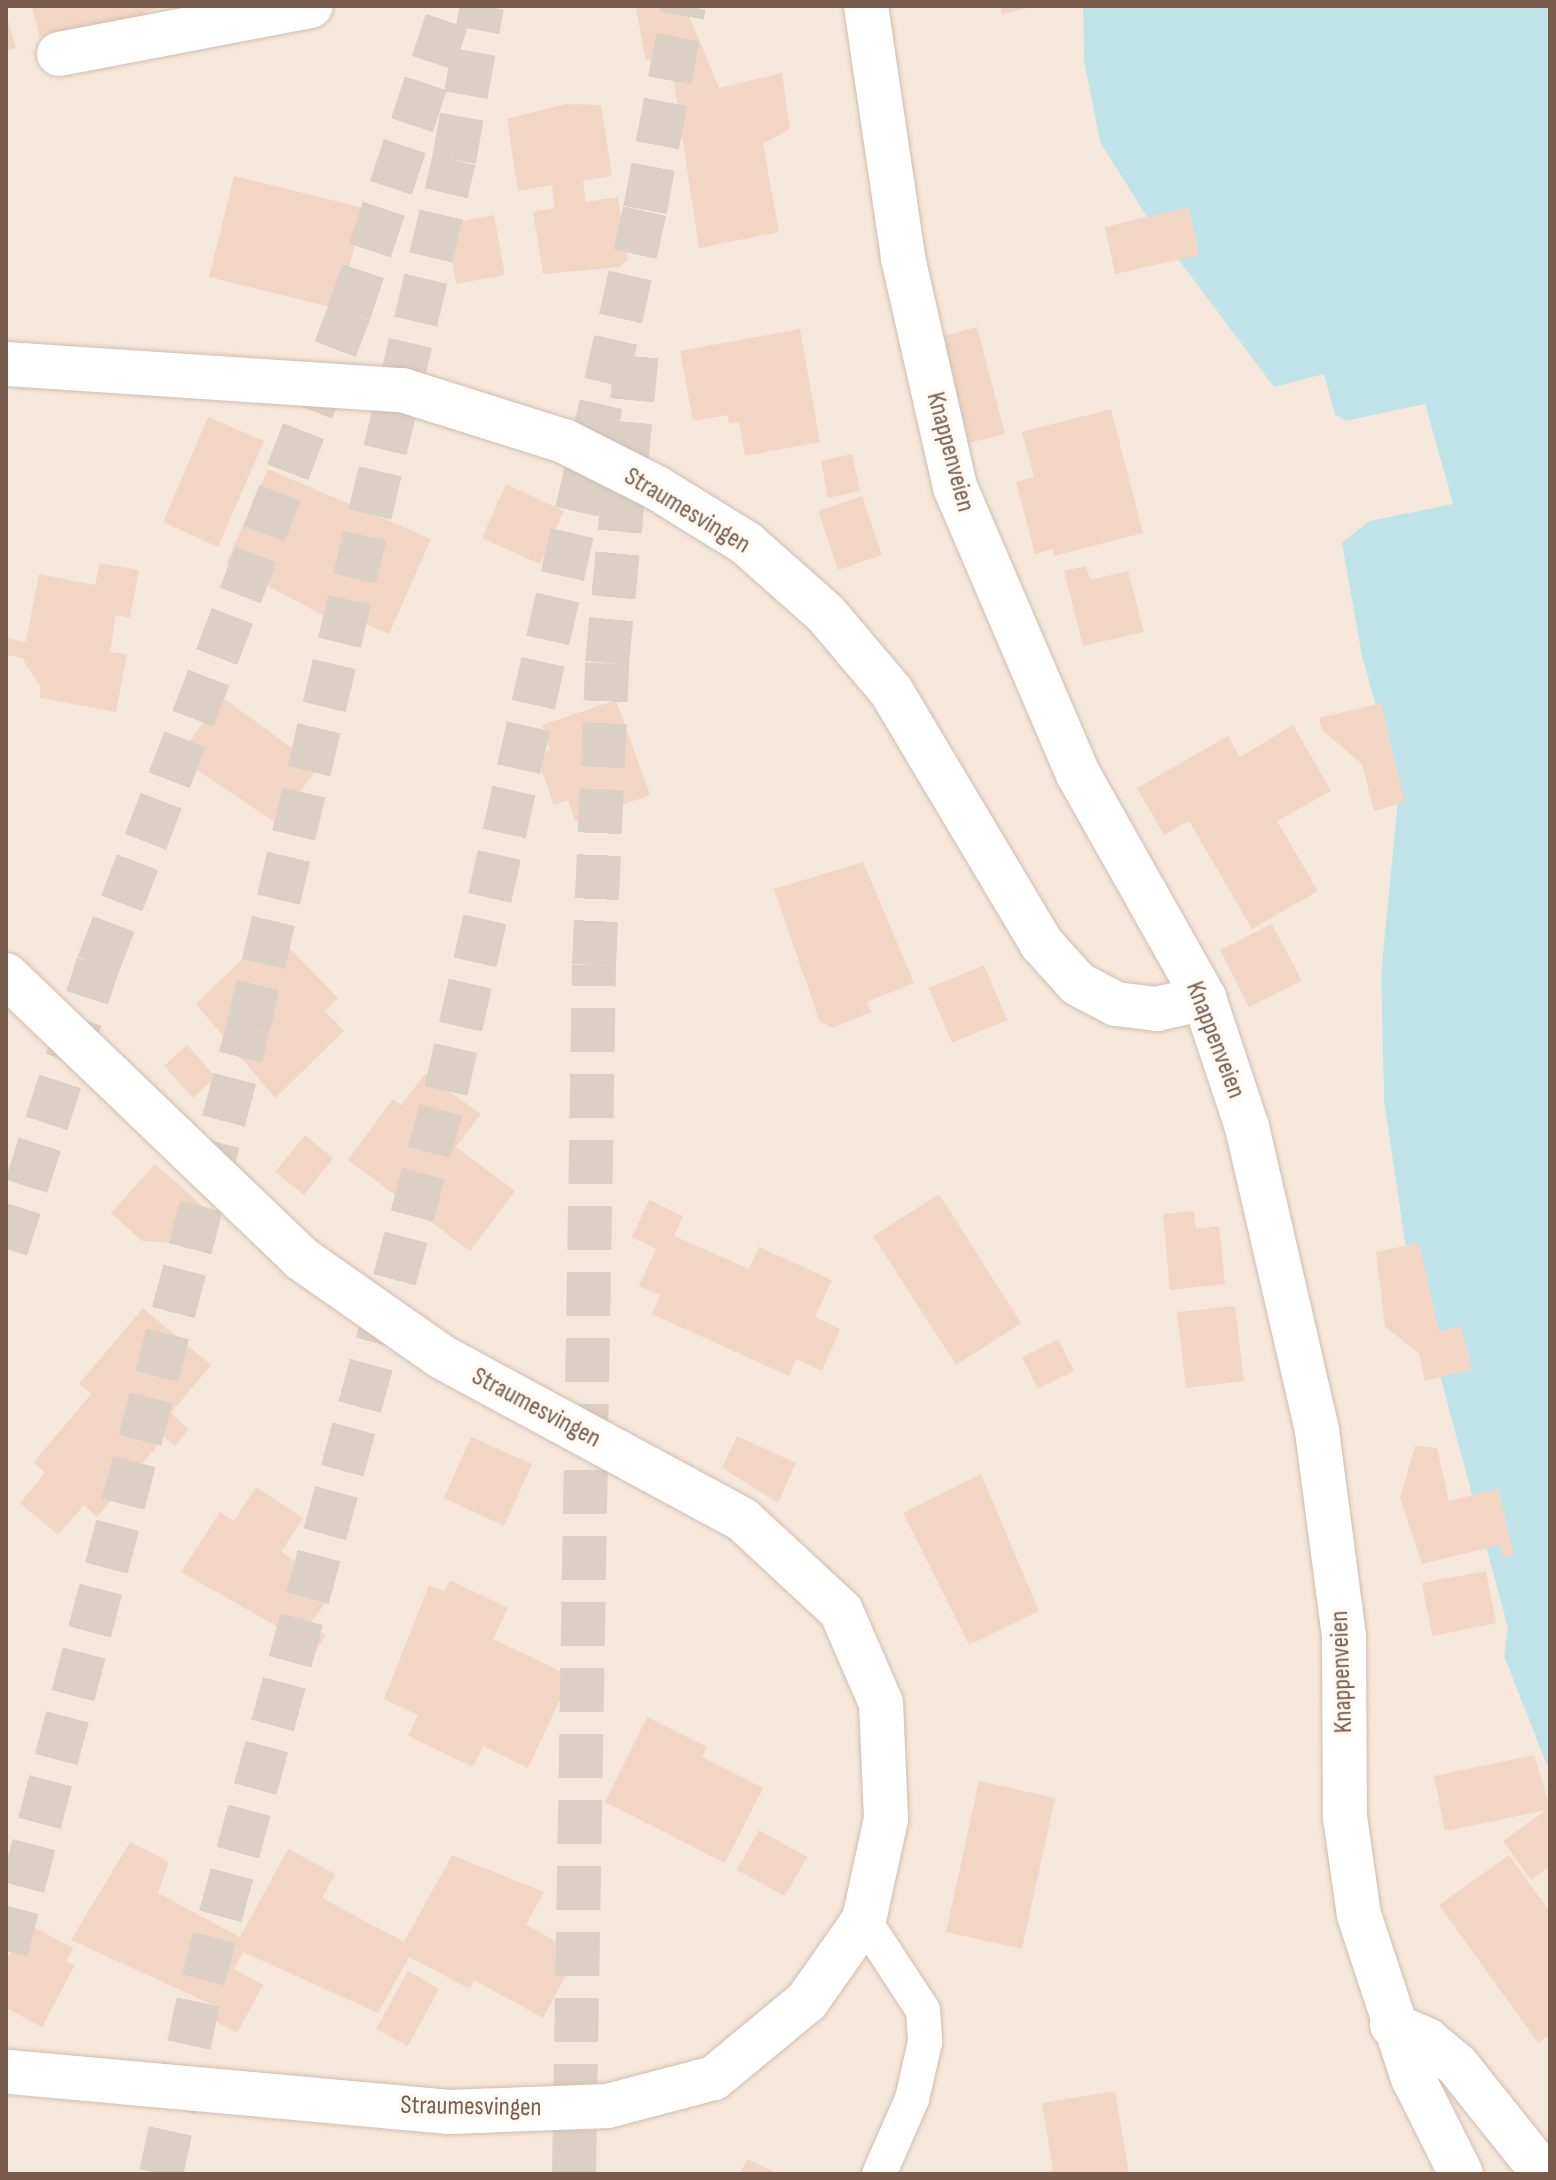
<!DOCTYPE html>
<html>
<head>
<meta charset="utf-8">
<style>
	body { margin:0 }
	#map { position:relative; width:1556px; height:2180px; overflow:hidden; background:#fdf6ec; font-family:"Sofia Sans Condensed",sans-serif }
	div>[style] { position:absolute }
	.residential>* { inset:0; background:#f5e8da }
	.water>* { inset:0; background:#bfe3e8 }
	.building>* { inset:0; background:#f3d5c3 }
	.primary-tunnel>* { height:44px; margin-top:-22px; transform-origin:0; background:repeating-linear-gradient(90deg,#dcd0c4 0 44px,transparent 0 66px) }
	.roads { filter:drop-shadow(0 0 2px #d1beb0) drop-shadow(0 0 2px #d1beb0) }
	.lane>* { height:34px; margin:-17px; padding:0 17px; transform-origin:17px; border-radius:17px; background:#fff }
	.street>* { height:44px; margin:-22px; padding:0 22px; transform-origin:22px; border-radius:22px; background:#fff }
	span { translate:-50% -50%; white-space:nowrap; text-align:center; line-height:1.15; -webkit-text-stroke:8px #fffaf3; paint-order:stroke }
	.street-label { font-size:26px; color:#7a5c4d }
	.frame { position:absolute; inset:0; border:8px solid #7a5c4d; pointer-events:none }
</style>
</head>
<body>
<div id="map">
	<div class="residential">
		<div style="clip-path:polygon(6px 6px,1083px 6px,1084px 61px,1100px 142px,1324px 374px,1335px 415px,1346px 421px,1425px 404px,1453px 505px,1369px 521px,1385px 726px,1399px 788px,1381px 974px,1384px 1101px,1406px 1249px,1508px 1630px,1504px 1656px,1550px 1773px,1550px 2174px,6px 2174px)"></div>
	</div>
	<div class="water">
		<div style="clip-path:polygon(1083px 6px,1550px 6px,1550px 1773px,1504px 1656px,1508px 1629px,1406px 1249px,1384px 1101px,1381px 974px,1399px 788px,1362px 656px,1342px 543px,1369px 521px,1453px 504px,1425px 404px,1346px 421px,1335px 415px,1324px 374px,1274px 387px,1149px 220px,1100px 142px,1084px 61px)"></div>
	</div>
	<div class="building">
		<div style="clip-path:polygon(32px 6px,163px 6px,163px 7px,144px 12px,146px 17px,39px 36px)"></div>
		<div style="clip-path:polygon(685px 6px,719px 88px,782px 73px,790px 129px,763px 144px,779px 232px,699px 248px,670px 57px,646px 61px,636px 8px)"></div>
		<div style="clip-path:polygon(1000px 6px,1031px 6px,1031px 7px,1002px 14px)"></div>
		<div style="clip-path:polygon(6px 13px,16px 48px,6px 50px)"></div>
		<div style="clip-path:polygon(566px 104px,601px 105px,612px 176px,583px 181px,586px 202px,618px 197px,628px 260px,620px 267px,543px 274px,533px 212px,555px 208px,552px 185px,518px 191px,507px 119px)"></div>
		<div style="clip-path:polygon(234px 176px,364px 208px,339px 309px,209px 277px)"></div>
		<div style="clip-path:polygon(1189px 207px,1199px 255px,1115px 274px,1105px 227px)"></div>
		<div style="clip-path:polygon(494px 215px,505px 275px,456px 284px,445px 224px)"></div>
		<div style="clip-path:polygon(977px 327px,1005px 434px,969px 443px,941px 337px)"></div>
		<div style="clip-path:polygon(800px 329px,820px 442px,745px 456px,739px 422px,729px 424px,727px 415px,693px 421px,680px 351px)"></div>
		<div style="clip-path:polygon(1111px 409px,1143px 533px,1054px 556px,1053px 549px,1035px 554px,1016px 482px,1034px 477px,1022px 432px)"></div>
		<div style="clip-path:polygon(208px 417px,264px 441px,218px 547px,163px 522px)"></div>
		<div style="clip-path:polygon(852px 454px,860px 491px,828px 498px,821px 461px)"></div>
		<div style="clip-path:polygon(268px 469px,431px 539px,389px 634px,329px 608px,326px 617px,226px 564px)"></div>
		<div style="clip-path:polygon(506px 484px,564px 511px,540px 564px,482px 538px)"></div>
		<div style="clip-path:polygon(862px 496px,882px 555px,838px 570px,818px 511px)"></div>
		<div style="clip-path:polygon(100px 563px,139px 570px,130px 618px,116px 615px,110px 652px,127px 654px,116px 712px,40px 698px,40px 686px,22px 658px,6px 655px,6px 638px,26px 642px,39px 574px,95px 585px)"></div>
		<div style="clip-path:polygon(1086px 566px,1090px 580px,1128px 571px,1144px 632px,1083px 646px,1064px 571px)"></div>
		<div style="clip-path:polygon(222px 697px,318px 767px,277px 824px,178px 757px)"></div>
		<div style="clip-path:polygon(616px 700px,650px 795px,575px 822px,568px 800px,554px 805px,536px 755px,550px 750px,542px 725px)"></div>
		<div style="clip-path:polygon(1381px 703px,1405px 802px,1374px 811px,1362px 764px,1322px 730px,1319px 718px)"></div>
		<div style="clip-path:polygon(1293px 725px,1331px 791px,1277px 821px,1318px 891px,1252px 929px,1189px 821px,1164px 835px,1137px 788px,1228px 736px,1240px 757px)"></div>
		<div style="clip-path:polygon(863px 862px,914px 983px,867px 1002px,871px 1012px,833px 1028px,820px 1022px,774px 889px)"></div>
		<div style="clip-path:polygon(1272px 924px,1302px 981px,1249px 1007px,1220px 950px)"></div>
		<div style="clip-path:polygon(272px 930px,338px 998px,325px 1011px,344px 1031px,275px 1098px,196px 1004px)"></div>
		<div style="clip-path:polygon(984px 965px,1007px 1020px,952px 1043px,929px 988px)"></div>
		<div style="clip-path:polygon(187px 1045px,216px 1077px,193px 1098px,164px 1066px)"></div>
		<div style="clip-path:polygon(425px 1074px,481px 1114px,456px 1147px,515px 1191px,470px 1251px,348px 1160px,393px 1099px,401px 1105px)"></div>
		<div style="clip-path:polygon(305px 1135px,333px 1158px,304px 1195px,275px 1172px)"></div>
		<div style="clip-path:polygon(155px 1164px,205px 1208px,176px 1243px,142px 1241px,111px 1213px)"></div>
		<div style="clip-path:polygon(939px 1194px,1021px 1323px,956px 1365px,873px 1236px)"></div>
		<div style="clip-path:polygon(649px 1200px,683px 1216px,674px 1236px,749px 1269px,759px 1247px,832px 1280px,815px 1317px,840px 1329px,822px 1371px,796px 1359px,789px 1376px,652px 1314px,660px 1295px,639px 1286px,656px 1249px,632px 1237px)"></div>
		<div style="clip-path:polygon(1194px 1211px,1196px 1229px,1219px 1226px,1225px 1284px,1170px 1290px,1163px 1214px)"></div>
		<div style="clip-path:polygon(1419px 1243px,1439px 1331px,1461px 1326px,1472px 1369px,1425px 1381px,1419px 1353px,1385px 1327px,1376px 1252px)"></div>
		<div style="clip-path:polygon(1235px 1306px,1244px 1381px,1186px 1388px,1177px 1312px)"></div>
		<div style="clip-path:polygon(143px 1308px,211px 1365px,171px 1413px,189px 1429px,175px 1446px,156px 1431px,163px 1439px,97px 1517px,84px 1505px,58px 1535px,20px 1503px,45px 1473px,34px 1462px,91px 1394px,79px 1384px)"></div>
		<div style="clip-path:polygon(1058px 1339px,1074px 1371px,1038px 1389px,1022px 1357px)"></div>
		<div style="clip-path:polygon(737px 1436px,796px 1463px,778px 1503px,722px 1468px)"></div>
		<div style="clip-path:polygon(471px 1437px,532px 1464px,504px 1526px,444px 1498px)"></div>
		<div style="clip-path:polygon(1415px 1446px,1437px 1448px,1449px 1501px,1498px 1489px,1514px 1555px,1503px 1557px,1500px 1545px,1422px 1564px,1400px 1498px)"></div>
		<div style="clip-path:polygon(981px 1474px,1039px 1611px,969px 1645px,903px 1513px)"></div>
		<div style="clip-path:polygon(256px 1487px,303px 1518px,281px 1552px,335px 1587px,310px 1625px,326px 1635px,317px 1649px,181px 1572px,220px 1512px,234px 1521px)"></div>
		<div style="clip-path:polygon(1486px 1571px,1496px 1623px,1432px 1636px,1422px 1583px)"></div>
		<div style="clip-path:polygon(450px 1580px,508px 1608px,493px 1639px,571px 1676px,528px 1768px,483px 1746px,473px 1767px,408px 1736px,418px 1715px,384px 1699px,429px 1585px,444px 1591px)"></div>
		<div style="clip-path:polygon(647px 1717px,707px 1747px,702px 1757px,763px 1788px,725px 1863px,605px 1802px)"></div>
		<div style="clip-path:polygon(1534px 1755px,1550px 1807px,1550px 1866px,1531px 1880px,1503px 1841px,1546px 1810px,1445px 1831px,1434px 1776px)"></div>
		<div style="clip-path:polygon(979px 1781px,1055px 1798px,1022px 1949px,946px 1932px)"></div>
		<div style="clip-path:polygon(759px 1830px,807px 1857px,785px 1896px,737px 1870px)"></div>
		<div style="clip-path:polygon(130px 1842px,169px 1862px,158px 1893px,240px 1937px,288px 1849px,335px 1874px,322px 1898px,404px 1942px,452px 1855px,544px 1892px,526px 1925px,578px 1953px,543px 2018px,474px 1980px,470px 1989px,409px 1957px,378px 2013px,243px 1952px,234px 1969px,263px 1985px,237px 2033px,205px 2016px,211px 2004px,71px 1940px)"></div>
		<div style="clip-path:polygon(1509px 1855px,1550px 1912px,1550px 2035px,1538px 2043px,1439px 1905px)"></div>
		<div style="clip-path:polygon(28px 1924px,73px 1948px,66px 1961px,75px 1965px,42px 2027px,6px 2008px,6px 1961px)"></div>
		<div style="clip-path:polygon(408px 1971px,439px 1989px,408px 2046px,376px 2029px)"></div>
		<div style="clip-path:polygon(1115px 2091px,1129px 2174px,1045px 2174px,1053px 2169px,1042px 2103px)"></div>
		<div style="clip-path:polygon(747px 2159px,779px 2174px,740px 2174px)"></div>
	</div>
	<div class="primary-tunnel">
		<div style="left:6px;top:1249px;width:299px;rotate:-72.1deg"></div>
		<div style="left:98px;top:965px;width:699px;rotate:-68.94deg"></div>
		<div style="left:349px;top:313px;width:324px;rotate:-71.5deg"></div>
		<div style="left:6px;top:1951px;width:954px;rotate:-75.31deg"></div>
		<div style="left:248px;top:1028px;width:892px;rotate:-76.65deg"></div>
		<div style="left:454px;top:160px;width:157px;rotate:-79.7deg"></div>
		<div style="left:161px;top:2174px;width:198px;rotate:-77.8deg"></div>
		<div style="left:203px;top:1980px;width:922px;rotate:-74.71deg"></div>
		<div style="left:446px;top:1091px;width:903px;rotate:-77.27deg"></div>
		<div style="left:645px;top:210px;width:208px;rotate:-79.2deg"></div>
		<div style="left:574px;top:2174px;width:1209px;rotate:-89.05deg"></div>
		<div style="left:594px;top:965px;width:302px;rotate:-87.5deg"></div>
		<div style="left:607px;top:663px;width:325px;rotate:-84.5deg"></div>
	</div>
	<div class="roads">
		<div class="lane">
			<div style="left:864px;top:1920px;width:108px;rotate:56.8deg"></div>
			<div style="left:923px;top:2010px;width:32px;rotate:86deg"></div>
			<div style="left:925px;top:2042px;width:58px;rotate:102.8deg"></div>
			<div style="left:912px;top:2099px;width:82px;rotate:113.7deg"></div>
		</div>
		<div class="street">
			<div style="left:866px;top:6px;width:255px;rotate:81.6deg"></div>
			<div style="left:903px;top:258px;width:235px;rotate:77.2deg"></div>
			<div style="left:955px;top:487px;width:312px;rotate:66.8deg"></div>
			<div style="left:1078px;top:774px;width:257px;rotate:60.6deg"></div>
			<div style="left:1204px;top:998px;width:136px;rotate:71.6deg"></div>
			<div style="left:1247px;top:1127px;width:312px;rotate:77deg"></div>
			<div style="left:1317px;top:1431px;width:207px;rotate:82.5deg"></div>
			<div style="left:1344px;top:1636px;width:181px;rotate:89.7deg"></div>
			<div style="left:1345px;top:1817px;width:99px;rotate:81.9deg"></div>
			<div style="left:1359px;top:1915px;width:172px;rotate:71.7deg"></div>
			<div style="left:1413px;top:2078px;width:107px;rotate:63.4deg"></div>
			<div style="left:59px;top:54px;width:256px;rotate:-10.8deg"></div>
			<div style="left:6px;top:364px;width:397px;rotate:3.8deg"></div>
			<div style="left:402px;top:390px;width:170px;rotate:17.5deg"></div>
			<div style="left:564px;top:441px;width:104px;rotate:26.8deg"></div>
			<div style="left:657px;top:488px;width:105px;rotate:31.7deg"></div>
			<div style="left:746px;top:543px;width:107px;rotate:41.6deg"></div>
			<div style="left:826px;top:614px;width:101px;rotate:49.8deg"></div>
			<div style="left:891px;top:691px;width:293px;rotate:59.2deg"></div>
			<div style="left:1041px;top:943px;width:55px;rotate:47.9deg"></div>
			<div style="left:1078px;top:984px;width:43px;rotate:27.8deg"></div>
			<div style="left:1116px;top:1004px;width:41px;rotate:7deg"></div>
			<div style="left:1157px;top:1009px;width:48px;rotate:-13.2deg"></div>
			<div style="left:6px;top:975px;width:410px;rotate:43.8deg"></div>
			<div style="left:302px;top:1259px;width:171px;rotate:35deg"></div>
			<div style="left:442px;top:1357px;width:342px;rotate:28.4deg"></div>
			<div style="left:743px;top:1520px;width:134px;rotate:42.9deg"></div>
			<div style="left:841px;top:1611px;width:100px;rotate:66.5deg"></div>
			<div style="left:881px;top:1703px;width:116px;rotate:87.5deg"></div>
			<div style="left:886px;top:1819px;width:103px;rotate:102.3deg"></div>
			<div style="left:864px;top:1920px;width:99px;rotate:125.1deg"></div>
			<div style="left:807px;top:2001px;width:121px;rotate:140.4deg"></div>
			<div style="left:714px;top:2078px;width:111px;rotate:165.3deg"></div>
			<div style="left:607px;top:2106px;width:158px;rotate:177.8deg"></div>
			<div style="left:449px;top:2112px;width:445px;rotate:-174.8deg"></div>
			<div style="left:1392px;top:2025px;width:38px;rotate:23deg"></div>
			<div style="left:1427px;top:2040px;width:39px;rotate:40deg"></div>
			<div style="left:1457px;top:2065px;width:139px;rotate:51.4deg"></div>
		</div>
	</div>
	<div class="street-label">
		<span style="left:950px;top:452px;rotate:75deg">Knappenveien</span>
		<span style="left:687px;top:511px;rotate:31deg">Straumesvingen</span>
		<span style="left:1215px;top:1040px;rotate:69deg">Knappenveien</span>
		<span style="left:536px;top:1408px;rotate:28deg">Straumesvingen</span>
		<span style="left:1342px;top:1672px;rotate:-92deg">Knappenveien</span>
		<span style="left:471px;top:2107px;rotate:1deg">Straumesvingen</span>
	</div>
	<div class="frame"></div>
</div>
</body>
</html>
